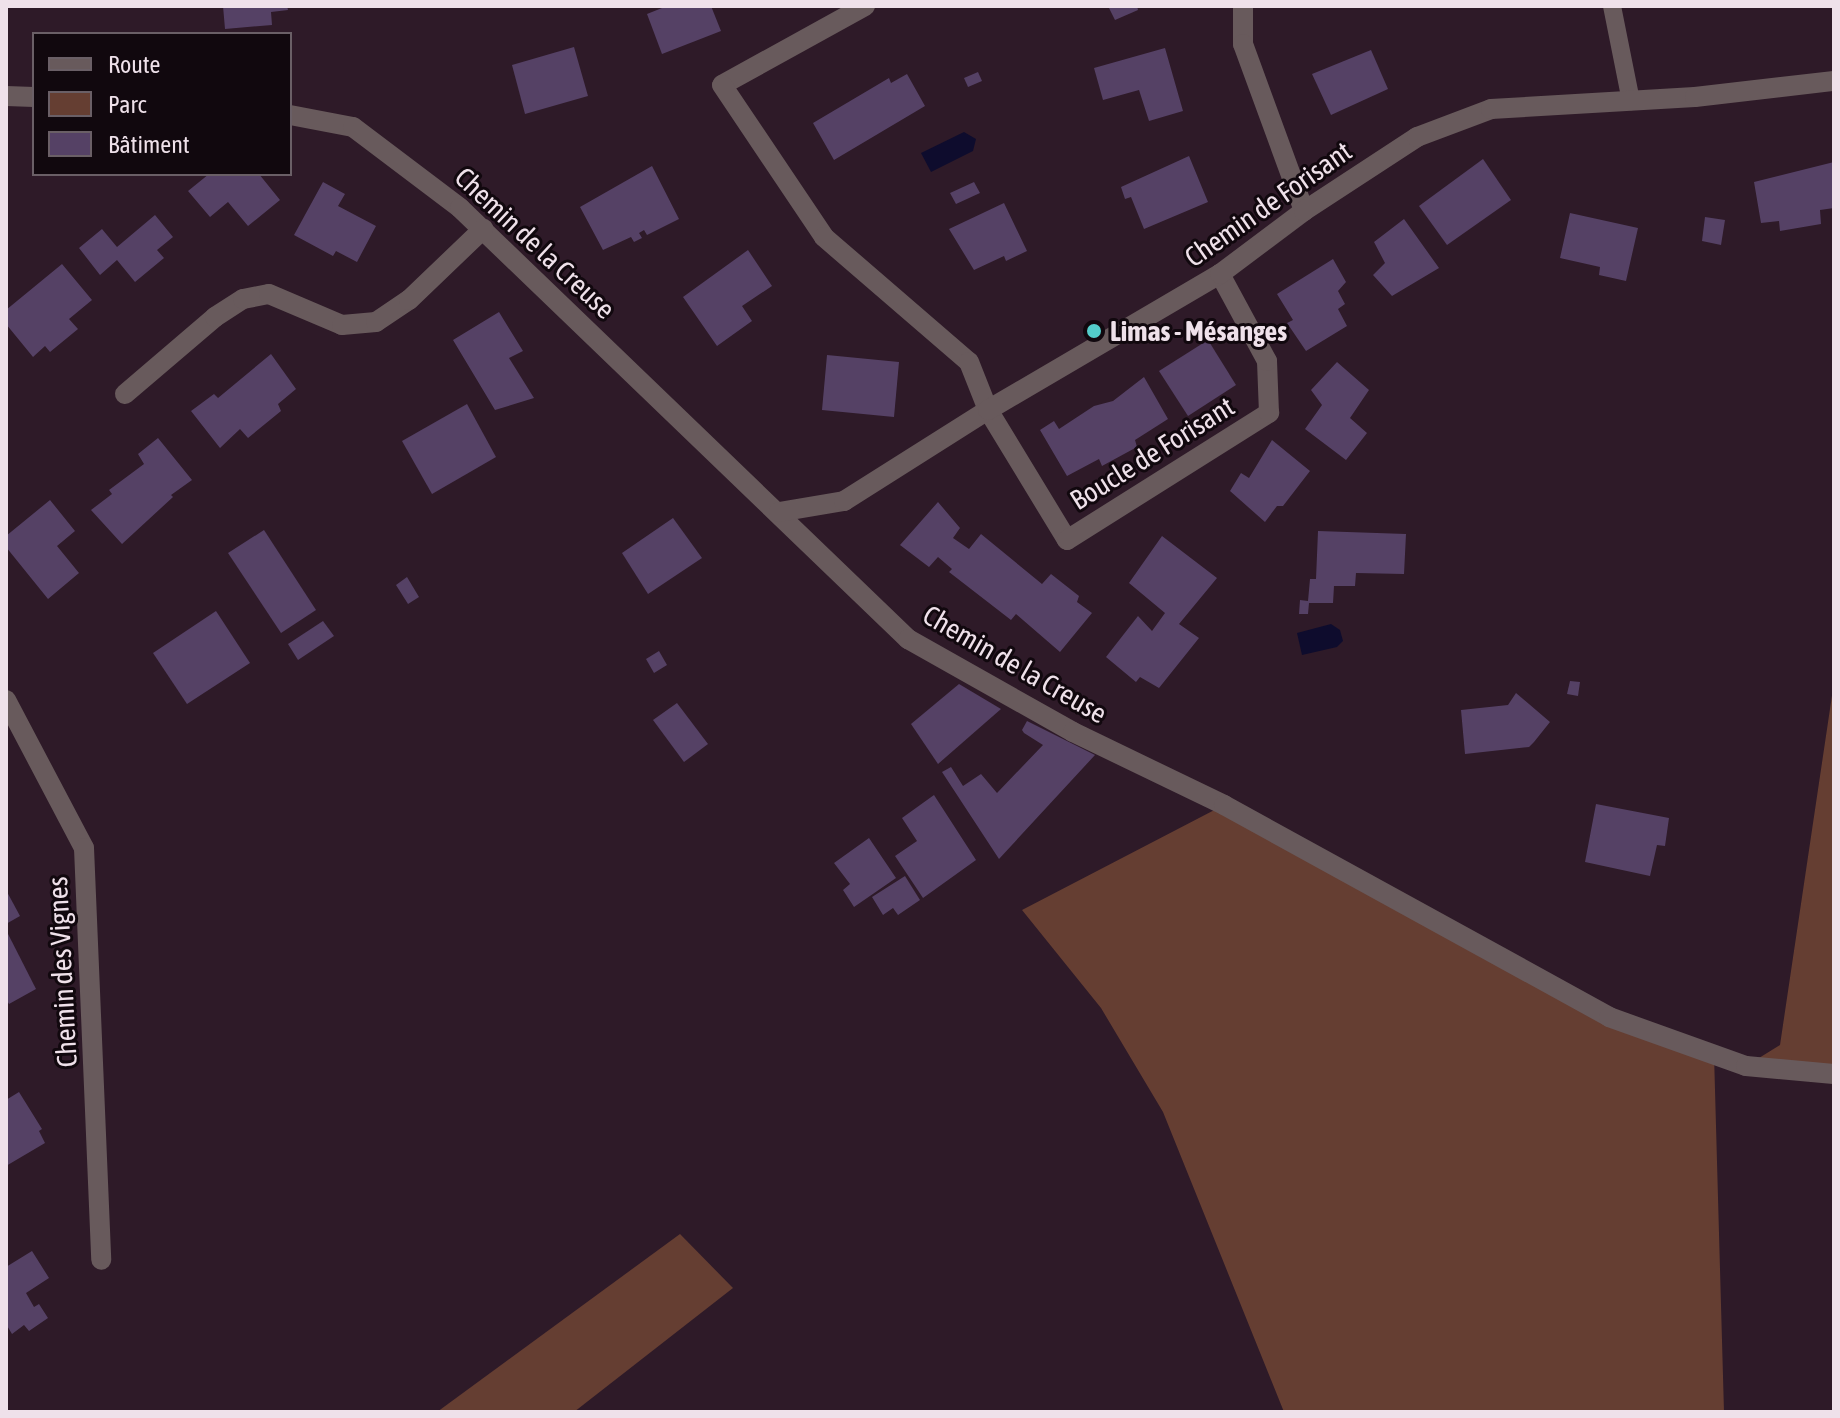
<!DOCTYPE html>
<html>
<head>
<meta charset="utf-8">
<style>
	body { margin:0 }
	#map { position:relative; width:1840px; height:1418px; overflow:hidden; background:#2e1a28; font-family:"Asap Condensed",sans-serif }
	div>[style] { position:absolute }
	.green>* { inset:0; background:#653e32 }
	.water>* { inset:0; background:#0e0c2d }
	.building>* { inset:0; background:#554165 }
	.service>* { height:18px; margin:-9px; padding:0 9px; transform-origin:9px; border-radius:9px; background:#685a5c }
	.minor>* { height:20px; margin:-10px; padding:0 10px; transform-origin:10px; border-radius:10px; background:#685a5c }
	.dots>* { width:22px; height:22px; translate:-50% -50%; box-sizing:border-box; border:4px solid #11080e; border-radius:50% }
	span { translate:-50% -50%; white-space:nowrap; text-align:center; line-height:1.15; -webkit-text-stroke:6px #11080e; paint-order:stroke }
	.street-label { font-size:28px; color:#efe1ea }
	.poi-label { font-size:28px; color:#efe1ea; font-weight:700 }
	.left { translate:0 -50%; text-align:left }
	.frame { position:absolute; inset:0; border:8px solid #efe1ea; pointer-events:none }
	.legend { position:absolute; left:32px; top:32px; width:260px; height:144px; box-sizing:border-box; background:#11080e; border:2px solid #6a5f66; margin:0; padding:10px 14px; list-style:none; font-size:24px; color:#efe1ea }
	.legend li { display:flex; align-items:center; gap:16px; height:40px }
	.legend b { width:40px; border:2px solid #6a5f66 }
</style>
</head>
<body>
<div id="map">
	<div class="green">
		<div style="clip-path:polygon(1834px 682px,1834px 1074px,1746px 1066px,1780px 1045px)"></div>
		<div style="clip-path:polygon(1224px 805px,1609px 1017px,1714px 1054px,1724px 1412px,1284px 1412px,1163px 1112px,1101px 1008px,1022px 910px)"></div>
		<div style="clip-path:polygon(680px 1234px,733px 1288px,574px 1412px,437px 1412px)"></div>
	</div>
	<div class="water">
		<div style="clip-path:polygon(964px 132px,976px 139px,973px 151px,931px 172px,921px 153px)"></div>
		<div style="clip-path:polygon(1331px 624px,1340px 630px,1343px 641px,1337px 647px,1302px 655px,1297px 633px)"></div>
	</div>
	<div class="building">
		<div style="clip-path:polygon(223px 6px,287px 6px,288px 10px,271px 12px,272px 25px,225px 29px)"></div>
		<div style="clip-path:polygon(667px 6px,711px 6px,721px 31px,662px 54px,647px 14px)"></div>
		<div style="clip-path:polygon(1108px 6px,1137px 6px,1138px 10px,1115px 20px)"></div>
		<div style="clip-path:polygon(574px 47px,588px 96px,525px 114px,512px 65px)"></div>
		<div style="clip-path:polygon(1165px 48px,1183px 111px,1149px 121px,1139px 90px,1103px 100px,1094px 68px)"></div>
		<div style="clip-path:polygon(1371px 50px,1388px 89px,1331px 115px,1312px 74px)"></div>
		<div style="clip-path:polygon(978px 72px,982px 81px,968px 87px,964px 78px)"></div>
		<div style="clip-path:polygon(907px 74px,925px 106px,834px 160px,813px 123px,889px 78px,891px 83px)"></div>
		<div style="clip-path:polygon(1189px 156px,1208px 202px,1144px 229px,1131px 197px,1125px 199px,1121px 187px)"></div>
		<div style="clip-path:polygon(1483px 159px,1511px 200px,1447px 245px,1419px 206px)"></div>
		<div style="clip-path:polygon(1834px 162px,1834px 208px,1820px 210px,1821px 224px,1780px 231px,1779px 221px,1761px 223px,1754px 182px)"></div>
		<div style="clip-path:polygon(652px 166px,679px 219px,647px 235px,644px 230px,639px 233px,642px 238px,634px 242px,631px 237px,603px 250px,580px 207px)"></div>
		<div style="clip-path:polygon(209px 174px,259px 174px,280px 200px,248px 226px,228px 202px,210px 217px,188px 191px)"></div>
		<div style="clip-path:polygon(323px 182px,345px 194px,338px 206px,376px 226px,357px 262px,336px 251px,333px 256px,294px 235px)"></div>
		<div style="clip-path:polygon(974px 182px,980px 193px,956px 204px,950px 193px)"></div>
		<div style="clip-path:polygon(1004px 203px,1027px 251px,1006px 261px,1004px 256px,974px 270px,949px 229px)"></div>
		<div style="clip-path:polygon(1570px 213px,1638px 228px,1626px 281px,1599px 275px,1600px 267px,1560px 258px)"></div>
		<div style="clip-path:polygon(155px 215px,173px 237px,157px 250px,164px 258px,135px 282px,117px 260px,100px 275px,79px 248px,102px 229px,117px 247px)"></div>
		<div style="clip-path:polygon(1705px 217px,1725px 220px,1721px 245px,1702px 241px)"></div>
		<div style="clip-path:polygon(1404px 219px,1439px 268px,1392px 296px,1373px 275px,1385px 263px,1374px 242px)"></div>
		<div style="clip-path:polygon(748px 250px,772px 286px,742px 306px,752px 321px,717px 346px,683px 297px)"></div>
		<div style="clip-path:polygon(1333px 259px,1346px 282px,1338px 291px,1345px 304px,1338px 309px,1347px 326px,1306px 351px,1287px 323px,1293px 320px,1277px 294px)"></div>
		<div style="clip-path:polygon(62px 264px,92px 300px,69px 319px,78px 329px,50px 352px,45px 346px,33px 357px,6px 324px,6px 310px)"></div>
		<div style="clip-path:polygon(499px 312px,523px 351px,509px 358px,534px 398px,495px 410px,453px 340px)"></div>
		<div style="clip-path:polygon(1208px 340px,1236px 385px,1188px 416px,1159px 371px)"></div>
		<div style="clip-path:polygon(271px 354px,296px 389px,278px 404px,281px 411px,248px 438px,240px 429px,220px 448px,191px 411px,214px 394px,218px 398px)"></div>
		<div style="clip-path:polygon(827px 355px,899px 362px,894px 417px,822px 410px)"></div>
		<div style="clip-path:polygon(1337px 362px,1369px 390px,1350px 418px,1367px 433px,1346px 460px,1305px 429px,1322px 405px,1311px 390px)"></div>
		<div style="clip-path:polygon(1144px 377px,1168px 419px,1135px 440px,1137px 447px,1102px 466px,1099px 459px,1067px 476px,1040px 430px,1054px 421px,1059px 429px,1094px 406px,1113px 401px)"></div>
		<div style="clip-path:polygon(467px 404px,496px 457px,432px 494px,402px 441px)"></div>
		<div style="clip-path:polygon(158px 438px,192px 480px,171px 495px,173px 497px,122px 544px,91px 510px,112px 494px,109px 490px,144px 464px,138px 454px)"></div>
		<div style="clip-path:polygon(1272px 440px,1310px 471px,1283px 506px,1277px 506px,1265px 522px,1230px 491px,1241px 473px,1249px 478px)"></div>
		<div style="clip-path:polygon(50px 500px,75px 531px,57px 546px,79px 573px,48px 599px,6px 547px,6px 536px)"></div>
		<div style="clip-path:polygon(938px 502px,960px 528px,953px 538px,969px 549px,981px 534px,1042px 584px,1051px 574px,1079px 596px,1077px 602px,1092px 613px,1060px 652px,1016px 614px,1011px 620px,949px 572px,952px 569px,938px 557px,929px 567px,900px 545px)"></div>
		<div style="clip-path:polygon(673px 518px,702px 558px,648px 594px,622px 553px)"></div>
		<div style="clip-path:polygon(264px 530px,316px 610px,281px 633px,228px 553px)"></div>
		<div style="clip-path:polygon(1318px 531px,1406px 534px,1404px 574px,1356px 573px,1355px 586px,1334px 586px,1333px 603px,1309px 603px,1308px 614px,1299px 614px,1300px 600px,1308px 601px,1310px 579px,1316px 579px)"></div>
		<div style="clip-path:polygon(1162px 536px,1217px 578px,1179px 624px,1199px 638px,1159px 688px,1140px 677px,1136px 682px,1106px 657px,1138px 616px,1152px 631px,1165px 613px,1129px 583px)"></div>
		<div style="clip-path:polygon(407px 577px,419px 597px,408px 604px,396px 585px)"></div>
		<div style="clip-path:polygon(216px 611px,250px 663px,187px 704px,153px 653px)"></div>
		<div style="clip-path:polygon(323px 621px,334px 636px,298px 660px,288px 644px)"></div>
		<div style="clip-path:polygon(659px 651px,667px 665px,654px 673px,646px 659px)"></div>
		<div style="clip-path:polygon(1570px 681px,1580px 682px,1578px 696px,1567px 694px)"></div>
		<div style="clip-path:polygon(959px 684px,1001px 709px,938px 764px,911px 724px)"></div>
		<div style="clip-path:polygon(1516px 693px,1550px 722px,1534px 742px,1529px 747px,1465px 754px,1461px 710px,1508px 705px)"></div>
		<div style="clip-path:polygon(677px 703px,708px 744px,684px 762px,653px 720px)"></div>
		<div style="clip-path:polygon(1027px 721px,1095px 755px,999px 859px,942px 772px,951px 767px,963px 786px,981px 774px,997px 793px,1043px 745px,1024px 733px,1022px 730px)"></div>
		<div style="clip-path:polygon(934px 795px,976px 860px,923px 898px,895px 856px,917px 841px,902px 818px)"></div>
		<div style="clip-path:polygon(1596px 804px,1669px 818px,1665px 846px,1657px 845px,1650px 876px,1585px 862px)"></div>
		<div style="clip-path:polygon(869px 838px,896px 878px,854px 907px,843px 890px,850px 884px,834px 863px)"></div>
		<div style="clip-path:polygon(905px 876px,920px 900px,898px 915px,893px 908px,883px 915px,872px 897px)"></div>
		<div style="clip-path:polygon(6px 890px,20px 916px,6px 924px)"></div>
		<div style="clip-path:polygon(6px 930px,36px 989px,9px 1004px,6px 999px)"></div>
		<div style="clip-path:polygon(19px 1092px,42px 1129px,39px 1131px,45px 1143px,6px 1166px,6px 1100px)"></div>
		<div style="clip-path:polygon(32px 1251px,49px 1278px,26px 1293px,34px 1307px,39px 1304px,48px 1318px,29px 1331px,24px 1325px,12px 1334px,6px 1324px,6px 1267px)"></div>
	</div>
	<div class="service">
		<div style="left:1612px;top:6px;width:97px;rotate:78.7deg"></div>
	</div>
	<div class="minor">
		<div style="left:865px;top:6px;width:163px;rotate:151.1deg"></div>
		<div style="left:722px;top:85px;width:183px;rotate:56.1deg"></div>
		<div style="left:824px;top:237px;width:191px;rotate:40.8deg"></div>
		<div style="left:969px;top:362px;width:52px;rotate:68.4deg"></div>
		<div style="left:988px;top:410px;width:152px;rotate:58.7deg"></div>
		<div style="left:1067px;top:540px;width:239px;rotate:-32.2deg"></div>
		<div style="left:1269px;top:413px;width:52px;rotate:-92.2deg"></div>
		<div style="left:1267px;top:361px;width:99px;rotate:-118.4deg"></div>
		<div style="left:1243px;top:6px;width:38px;rotate:90deg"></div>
		<div style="left:1243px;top:44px;width:178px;rotate:69.9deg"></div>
		<div style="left:6px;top:96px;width:28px;rotate:2deg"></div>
		<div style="left:290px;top:115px;width:64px;rotate:10.8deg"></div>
		<div style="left:353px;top:127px;width:134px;rotate:37.1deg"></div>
		<div style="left:460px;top:208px;width:622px;rotate:43.89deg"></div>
		<div style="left:908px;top:639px;width:189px;rotate:29.4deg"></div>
		<div style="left:1073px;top:732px;width:168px;rotate:25.8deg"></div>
		<div style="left:1224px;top:805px;width:440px;rotate:28.8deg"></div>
		<div style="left:1609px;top:1017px;width:145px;rotate:19.7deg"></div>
		<div style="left:1746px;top:1066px;width:88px;rotate:5.2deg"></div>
		<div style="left:125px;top:394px;width:118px;rotate:-40.5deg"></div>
		<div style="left:215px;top:317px;width:33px;rotate:-33deg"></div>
		<div style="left:243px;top:299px;width:26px;rotate:-11deg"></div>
		<div style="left:269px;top:294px;width:79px;rotate:23deg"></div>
		<div style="left:342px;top:325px;width:34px;rotate:-5deg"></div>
		<div style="left:376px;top:322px;width:40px;rotate:-34deg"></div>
		<div style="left:409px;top:300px;width:103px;rotate:-43.8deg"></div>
		<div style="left:779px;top:512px;width:66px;rotate:-9.6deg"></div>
		<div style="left:844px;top:501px;width:170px;rotate:-32.3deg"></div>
		<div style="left:988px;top:410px;width:269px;rotate:-30.4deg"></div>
		<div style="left:1220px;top:274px;width:105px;rotate:-36.9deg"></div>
		<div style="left:1304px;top:211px;width:135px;rotate:-33.2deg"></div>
		<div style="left:1417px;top:137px;width:79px;rotate:-20.7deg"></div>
		<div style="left:1491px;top:109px;width:204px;rotate:-3.4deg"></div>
		<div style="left:1695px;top:97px;width:140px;rotate:-6.6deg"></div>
		<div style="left:6px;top:700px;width:167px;rotate:62.2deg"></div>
		<div style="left:84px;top:848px;width:412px;rotate:87.6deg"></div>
	</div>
	<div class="dots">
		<div style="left:1094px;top:331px;background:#53cdca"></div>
	</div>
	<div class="street-label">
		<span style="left:1268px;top:204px;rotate:-35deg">Chemin de Forisant</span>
		<span style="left:535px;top:243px;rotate:43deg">Chemin de la Creuse</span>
		<span style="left:1152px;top:453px;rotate:-32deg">Boucle de Forisant</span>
		<span style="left:1015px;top:664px;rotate:30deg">Chemin de la Creuse</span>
		<span style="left:62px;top:972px;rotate:-93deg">Chemin des Vignes</span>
	</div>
	<div class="poi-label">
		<span class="left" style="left:1110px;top:331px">Limas - Mésanges</span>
	</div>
	<div class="frame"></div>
	<ul class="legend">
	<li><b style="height:10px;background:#685a5c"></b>Route</li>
	<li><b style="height:22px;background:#653e32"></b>Parc</li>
	<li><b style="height:22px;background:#554165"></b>Bâtiment</li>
	</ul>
</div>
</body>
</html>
